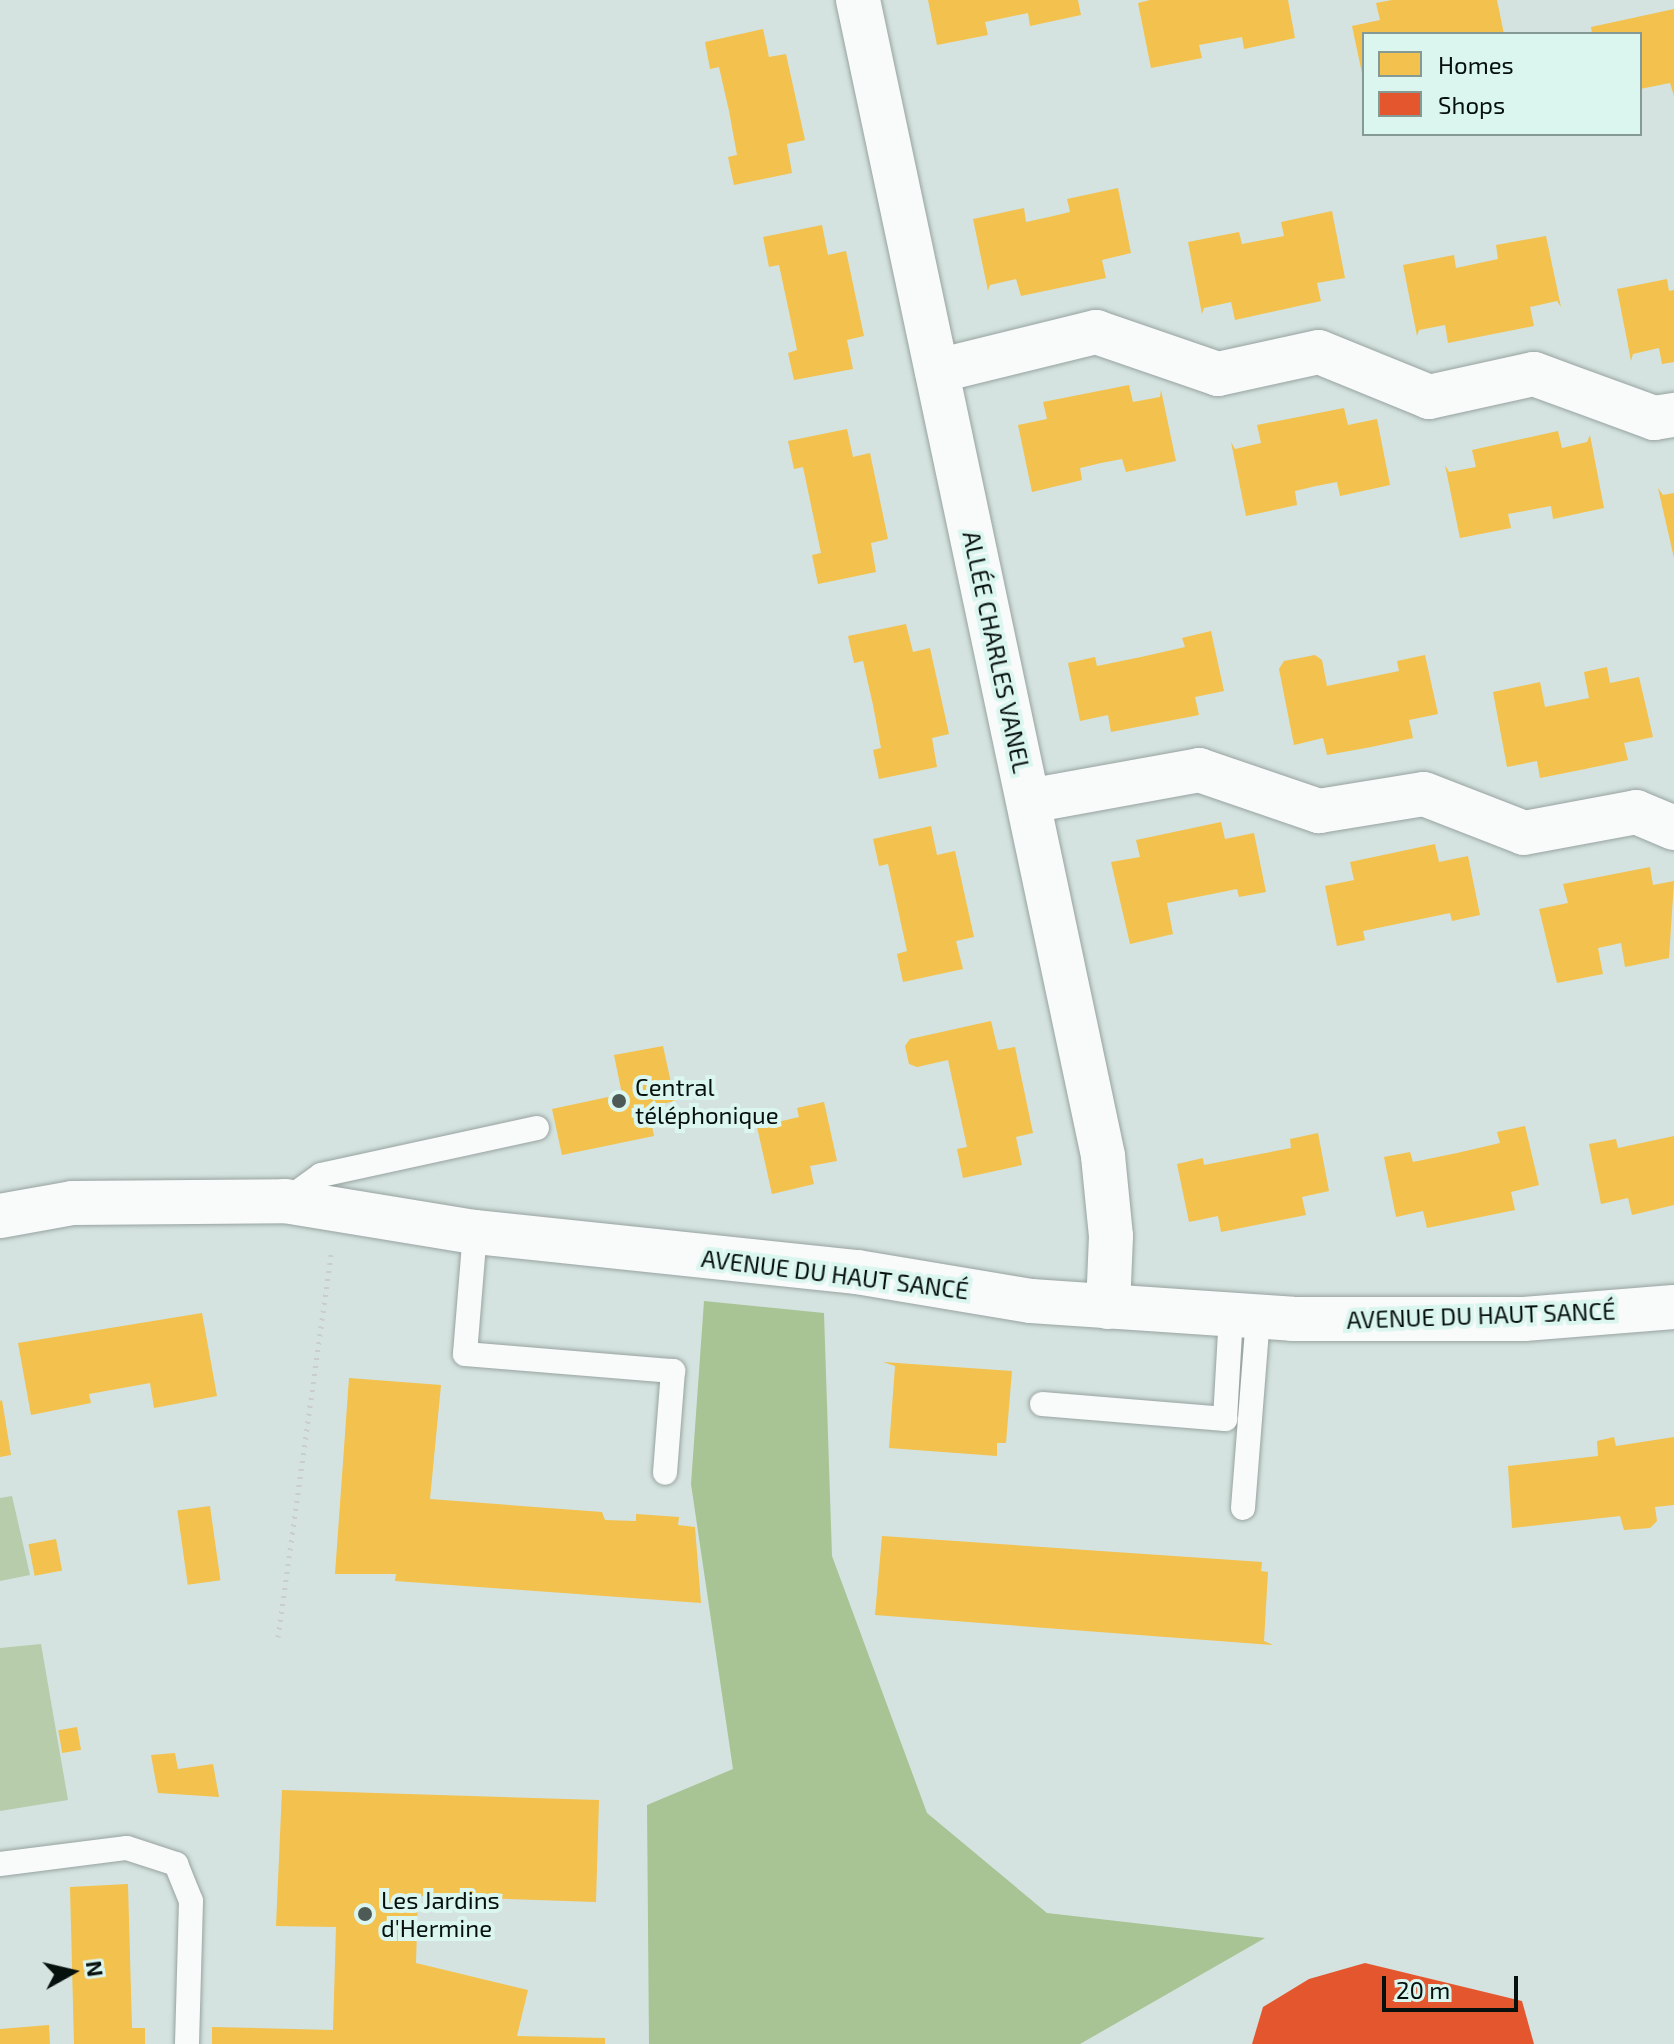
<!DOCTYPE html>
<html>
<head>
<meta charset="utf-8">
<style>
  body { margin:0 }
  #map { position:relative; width:1674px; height:2044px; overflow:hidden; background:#d4e3df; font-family:"Exo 2",sans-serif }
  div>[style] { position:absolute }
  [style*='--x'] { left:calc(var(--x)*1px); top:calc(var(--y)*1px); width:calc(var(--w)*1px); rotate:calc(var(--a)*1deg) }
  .green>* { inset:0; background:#b6ccab }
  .forest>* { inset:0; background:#a8c494 }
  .homes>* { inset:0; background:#f2c14e; transform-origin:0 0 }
  .shops>* { inset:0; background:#e4572e }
  .path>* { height:5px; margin-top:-2.5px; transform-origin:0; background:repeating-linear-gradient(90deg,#c9cdcc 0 2px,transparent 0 8px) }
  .roads { filter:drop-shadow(0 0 2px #98a3a0) drop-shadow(0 0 2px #98a3a0) }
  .service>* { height:24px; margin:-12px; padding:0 12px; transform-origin:12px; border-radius:12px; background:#f9fbfa }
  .minor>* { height:44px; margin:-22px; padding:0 22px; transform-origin:22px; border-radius:22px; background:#f9fbfa }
  .dots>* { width:22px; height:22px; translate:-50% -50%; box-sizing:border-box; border:4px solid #dbf6ef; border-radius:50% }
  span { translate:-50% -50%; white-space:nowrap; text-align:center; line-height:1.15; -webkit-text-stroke:8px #dbf6ef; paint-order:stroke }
  .street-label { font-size:24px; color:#06100d }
  .poi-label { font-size:24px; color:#06100d }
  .left { translate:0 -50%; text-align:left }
  .legend { position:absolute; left:1362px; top:32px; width:280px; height:104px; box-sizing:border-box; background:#dbf6ef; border:2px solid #869a95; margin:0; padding:10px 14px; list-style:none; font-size:24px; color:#06100d }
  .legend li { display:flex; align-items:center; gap:16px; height:40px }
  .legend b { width:40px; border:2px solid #869a95 }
  .north { position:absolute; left:32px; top:1932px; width:80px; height:80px; -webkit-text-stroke:6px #dbf6ef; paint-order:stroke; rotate:82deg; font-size:22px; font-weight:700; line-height:32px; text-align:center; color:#06100d }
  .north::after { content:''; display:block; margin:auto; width:28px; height:36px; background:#06100d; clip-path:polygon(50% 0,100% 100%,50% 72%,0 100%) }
  .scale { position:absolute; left:1382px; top:1976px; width:136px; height:36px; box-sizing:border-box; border:4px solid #06100d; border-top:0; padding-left:10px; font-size:24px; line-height:28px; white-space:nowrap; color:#06100d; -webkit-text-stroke:6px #dbf6ef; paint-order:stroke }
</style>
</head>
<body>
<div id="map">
  <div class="green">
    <div style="clip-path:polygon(12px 1496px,30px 1575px,0 1581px,0 1498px)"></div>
    <div style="clip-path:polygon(41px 1644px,68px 1800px,0 1811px,0 1648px)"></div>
  </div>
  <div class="forest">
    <div style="clip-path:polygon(704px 1301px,824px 1313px,832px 1556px,927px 1813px,1047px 1913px,1265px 1938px,1080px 2044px,649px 2044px,647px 1805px,733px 1769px,691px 1484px)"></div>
  </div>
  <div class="homes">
    <div style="clip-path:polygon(928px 0,1078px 0,1081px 15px,1030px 26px,1028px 13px,985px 22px,988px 35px,937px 45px)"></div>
    <div style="clip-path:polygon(1150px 0,1288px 0,1295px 38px,1244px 49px,1242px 37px,1199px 45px,1202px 58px,1151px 68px,1138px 3px)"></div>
    <div style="clip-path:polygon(1392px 0,1497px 0,1504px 34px,1364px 34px,1363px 78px,1352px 26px,1380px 20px,1376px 3px)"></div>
    <div style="clip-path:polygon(1674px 9px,1674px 96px,1670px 83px,1640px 89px,1640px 34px,1592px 34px,1591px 27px)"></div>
    <div style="clip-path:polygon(763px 29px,769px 57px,786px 54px,805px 140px,787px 144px,792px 173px,734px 185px,728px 157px,737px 155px,729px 111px,719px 67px,710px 69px,705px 42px)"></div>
    <div style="clip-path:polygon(1118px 188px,1131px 253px,1102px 260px,1106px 278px,1021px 296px,1016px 279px,990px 285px,988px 291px,973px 219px,1024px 208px,1026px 222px,1049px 217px,1070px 212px,1067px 199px)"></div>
    <div style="clip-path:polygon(1332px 211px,1345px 278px,1317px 283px,1321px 301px,1235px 320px,1231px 302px,1204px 308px,1202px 314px,1188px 242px,1239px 232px,1242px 244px,1284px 236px,1281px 222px)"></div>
    <div style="clip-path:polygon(822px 225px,828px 255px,846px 251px,864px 336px,847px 340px,853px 369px,794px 380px,788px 353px,797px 350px,788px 307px,779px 265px,769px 267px,763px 237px)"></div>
    <div style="clip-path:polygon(1546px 236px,1561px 307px,1557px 301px,1530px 307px,1534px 326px,1448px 343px,1445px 325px,1419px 330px,1417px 336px,1403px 265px,1454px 255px,1456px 268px,1498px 259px,1496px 245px)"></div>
    <div style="clip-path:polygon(1667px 279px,1669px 291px,1674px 290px,1674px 362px,1662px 364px,1659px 348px,1633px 354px,1631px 361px,1617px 289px)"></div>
    <div style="clip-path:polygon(1129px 385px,1133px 402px,1160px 397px,1161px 390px,1176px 461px,1126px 472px,1122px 459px,1101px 463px,1080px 468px,1082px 480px,1032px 492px,1018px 425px,1047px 419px,1043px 402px)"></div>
    <div style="clip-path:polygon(1344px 408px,1348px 425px,1377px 419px,1390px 485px,1340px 496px,1337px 482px,1316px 486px,1295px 491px,1297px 505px,1246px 516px,1231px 442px,1235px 449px,1261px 443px,1257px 425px)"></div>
    <div style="clip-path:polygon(847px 429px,853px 457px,870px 453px,888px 539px,871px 543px,876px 572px,818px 584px,812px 555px,821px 553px,803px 467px,794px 469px,788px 441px)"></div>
    <div style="clip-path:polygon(1558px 431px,1562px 448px,1587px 442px,1590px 435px,1604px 508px,1553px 519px,1551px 506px,1508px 514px,1511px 528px,1460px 538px,1445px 465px,1449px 472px,1476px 467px,1472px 450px)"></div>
    <div style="clip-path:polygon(1658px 488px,1663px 495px,1674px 493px,1674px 558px)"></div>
    <div style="clip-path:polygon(906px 624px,913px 652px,930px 648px,949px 734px,932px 738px,937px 767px,879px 779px,873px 750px,881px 748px,873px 705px,863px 661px,854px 663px,848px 636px)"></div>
    <div style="clip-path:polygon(1211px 631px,1224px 691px,1195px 697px,1199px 715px,1111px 732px,1108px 715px,1080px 721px,1068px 663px,1095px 657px,1097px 666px,1141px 657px,1185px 647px,1182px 638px)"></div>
    <div style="clip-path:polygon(1315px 655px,1322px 660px,1327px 686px,1399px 671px,1397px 661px,1425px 655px,1438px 714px,1409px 720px,1413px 738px,1371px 747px,1327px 755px,1323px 738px,1294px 745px,1279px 669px,1284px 661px)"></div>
    <div style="clip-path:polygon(1607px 667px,1610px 683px,1639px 677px,1653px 737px,1624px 743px,1628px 760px,1585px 769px,1540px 778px,1537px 761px,1507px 767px,1493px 692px,1540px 682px,1545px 707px,1589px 698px,1584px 672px)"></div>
    <div style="clip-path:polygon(1221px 822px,1225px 839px,1254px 833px,1266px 892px,1239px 897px,1237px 889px,1167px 903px,1173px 934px,1130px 944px,1111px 862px,1140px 857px,1136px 840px)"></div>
    <div style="clip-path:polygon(931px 826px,937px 855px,955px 851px,974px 937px,956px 941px,963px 969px,903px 982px,897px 954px,907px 951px,888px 864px,879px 866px,873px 839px)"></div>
    <div style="clip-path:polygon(1435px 844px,1439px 862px,1468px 856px,1480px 915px,1452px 921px,1450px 913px,1363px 931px,1365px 940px,1337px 946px,1325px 886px,1354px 880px,1350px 862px)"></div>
    <div style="clip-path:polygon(1650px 867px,1653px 885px,1674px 881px,1669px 958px,1625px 967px,1621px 943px,1598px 948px,1603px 974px,1557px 983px,1539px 909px,1568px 903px,1563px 884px)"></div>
    <div style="clip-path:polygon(991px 1021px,998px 1050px,1015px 1047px,1033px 1133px,1016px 1137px,1022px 1165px,963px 1178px,957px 1149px,967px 1147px,948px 1060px,917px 1067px,909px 1064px,905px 1046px,910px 1039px)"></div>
    <div style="clip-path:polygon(663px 1046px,675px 1101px,648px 1107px,654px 1136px,562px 1155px,552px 1109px,622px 1094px,614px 1055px)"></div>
    <div style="clip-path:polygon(824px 1102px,837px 1161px,810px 1166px,814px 1184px,772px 1194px,757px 1127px,799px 1117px,797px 1108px)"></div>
    <div style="clip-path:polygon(1525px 1126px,1539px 1185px,1511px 1192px,1515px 1210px,1427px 1228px,1423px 1211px,1396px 1217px,1384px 1157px,1410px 1152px,1413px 1162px,1457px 1153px,1500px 1143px,1497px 1132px)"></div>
    <div style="clip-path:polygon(1318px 1133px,1329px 1191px,1302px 1197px,1306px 1215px,1221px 1232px,1218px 1216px,1189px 1222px,1177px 1164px,1203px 1158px,1204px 1165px,1291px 1148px,1290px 1139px)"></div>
    <div style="clip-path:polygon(1674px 1136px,1674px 1205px,1632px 1215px,1628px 1198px,1601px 1204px,1589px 1144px,1616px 1139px,1618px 1148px)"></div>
    <div style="clip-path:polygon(202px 1313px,217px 1396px,154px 1408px,150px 1383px,89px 1394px,91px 1403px,31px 1415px,18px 1343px)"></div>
    <div style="clip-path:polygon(883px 1362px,1012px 1371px,1006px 1443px,997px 1443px,997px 1456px,889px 1448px,895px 1366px)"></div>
    <div style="clip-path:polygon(349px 1378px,441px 1385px,430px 1499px,602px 1512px,605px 1520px,636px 1521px,636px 1514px,679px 1517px,678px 1525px,695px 1527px,701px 1603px,395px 1581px,396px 1574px,335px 1574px)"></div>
    <div style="clip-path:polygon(2px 1400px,11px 1455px,0 1457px,0 1401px)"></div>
    <div style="clip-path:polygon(1614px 1437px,1616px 1446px,1674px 1437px,1674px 1505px,1655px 1507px,1657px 1521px,1650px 1528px,1624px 1530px,1620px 1516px,1512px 1528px,1508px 1466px,1598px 1456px,1597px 1441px)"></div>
    <div style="left:210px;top:1506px;width:75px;height:33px;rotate:82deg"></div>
    <div style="clip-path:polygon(882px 1536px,1262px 1562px,1261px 1571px,1268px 1572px,1264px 1641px,1273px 1645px,875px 1615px)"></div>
    <div style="left:56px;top:1539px;width:32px;height:28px;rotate:79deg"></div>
    <div style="left:77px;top:1727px;width:23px;height:19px;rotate:80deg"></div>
    <div style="clip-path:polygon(175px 1753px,178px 1769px,213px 1764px,219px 1797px,158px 1793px,151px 1755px)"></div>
    <div style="clip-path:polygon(282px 1790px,599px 1800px,596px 1902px,418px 1896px,416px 1963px,528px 1990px,517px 2036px,605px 2038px,605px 2044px,212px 2044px,212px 2027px,333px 2030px,336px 1927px,276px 1926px)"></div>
    <div style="clip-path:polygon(128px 1884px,132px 2028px,145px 2028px,145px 2044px,74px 2044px,70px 1887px)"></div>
    <div style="clip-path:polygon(49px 2025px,50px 2044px,0 2044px,0 2029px)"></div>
  </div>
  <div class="shops">
    <div style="clip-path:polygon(1365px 1963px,1522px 2001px,1534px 2044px,1252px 2044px,1263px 2007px,1309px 1979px)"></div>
  </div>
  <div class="path">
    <div style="--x:278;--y:1637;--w:387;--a:-82.1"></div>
  </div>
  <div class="roads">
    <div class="service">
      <div style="--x:285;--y:1201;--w:44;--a:-35.8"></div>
      <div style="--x:321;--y:1175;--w:221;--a:-12.3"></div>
      <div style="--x:475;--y:1232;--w:122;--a:94.7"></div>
      <div style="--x:465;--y:1354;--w:209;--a:4.7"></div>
      <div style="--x:673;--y:1371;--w:102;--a:94.5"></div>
      <div style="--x:1042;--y:1404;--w:184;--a:4.7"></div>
      <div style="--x:1225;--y:1419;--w:104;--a:-86.7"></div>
      <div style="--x:1243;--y:1508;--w:193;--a:-85.5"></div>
      <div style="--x:0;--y:1864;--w:128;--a:-7.2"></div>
      <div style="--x:127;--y:1848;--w:52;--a:18.1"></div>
      <div style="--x:176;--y:1864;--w:40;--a:68"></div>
      <div style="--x:191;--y:1901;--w:143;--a:91.6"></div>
    </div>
    <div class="minor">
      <div style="--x:858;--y:0;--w:1182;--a:78.03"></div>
      <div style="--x:1103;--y:1156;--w:80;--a:84.3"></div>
      <div style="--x:1111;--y:1236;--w:71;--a:92.4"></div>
      <div style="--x:937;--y:371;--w:164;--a:-13.8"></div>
      <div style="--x:1096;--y:332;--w:129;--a:19"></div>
      <div style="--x:1218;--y:374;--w:103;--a:-12.3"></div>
      <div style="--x:1319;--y:352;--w:119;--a:22.2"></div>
      <div style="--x:1429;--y:397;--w:107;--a:-12.4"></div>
      <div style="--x:1534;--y:374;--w:128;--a:20.1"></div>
      <div style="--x:1654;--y:418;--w:20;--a:-9"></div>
      <div style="--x:1029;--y:801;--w:173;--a:-10.3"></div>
      <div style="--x:1199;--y:770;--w:127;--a:18.9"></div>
      <div style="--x:1319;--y:811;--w:106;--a:-9.2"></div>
      <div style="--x:1424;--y:794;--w:107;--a:21.3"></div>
      <div style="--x:1524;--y:833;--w:114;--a:-10.6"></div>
      <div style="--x:1636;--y:812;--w:41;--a:22.8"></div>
      <div style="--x:0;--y:1216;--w:73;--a:-10.2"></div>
      <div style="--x:72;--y:1203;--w:213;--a:-0.5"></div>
      <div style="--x:285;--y:1201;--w:193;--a:9.3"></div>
      <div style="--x:475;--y:1232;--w:384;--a:6"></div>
      <div style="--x:857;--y:1272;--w:176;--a:9.5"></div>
      <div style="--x:1031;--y:1301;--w:262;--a:3.9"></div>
      <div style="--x:1292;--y:1319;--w:232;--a:0"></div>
      <div style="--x:1524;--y:1319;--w:150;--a:-4.6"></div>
    </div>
  </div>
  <div class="dots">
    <div style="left:619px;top:1101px;background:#4e5a56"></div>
    <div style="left:365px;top:1914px;background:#4e5a56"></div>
  </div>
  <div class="street-label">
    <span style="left:997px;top:652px;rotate:78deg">ALLÉE CHARLES VANEL</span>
    <span style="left:835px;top:1274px;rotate:7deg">AVENUE DU HAUT SANCÉ</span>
    <span style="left:1481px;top:1315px;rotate:-2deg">AVENUE DU HAUT SANCÉ</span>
  </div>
  <div class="poi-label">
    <span class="left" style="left:635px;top:1101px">Central<br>téléphonique</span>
    <span class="left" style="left:381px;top:1914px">Les Jardins<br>d'Hermine</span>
  </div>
  <ul class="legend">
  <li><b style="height:22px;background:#f2c14e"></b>Homes</li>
  <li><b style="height:22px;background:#e4572e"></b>Shops</li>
  </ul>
  <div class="north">N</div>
  <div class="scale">20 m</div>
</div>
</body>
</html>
